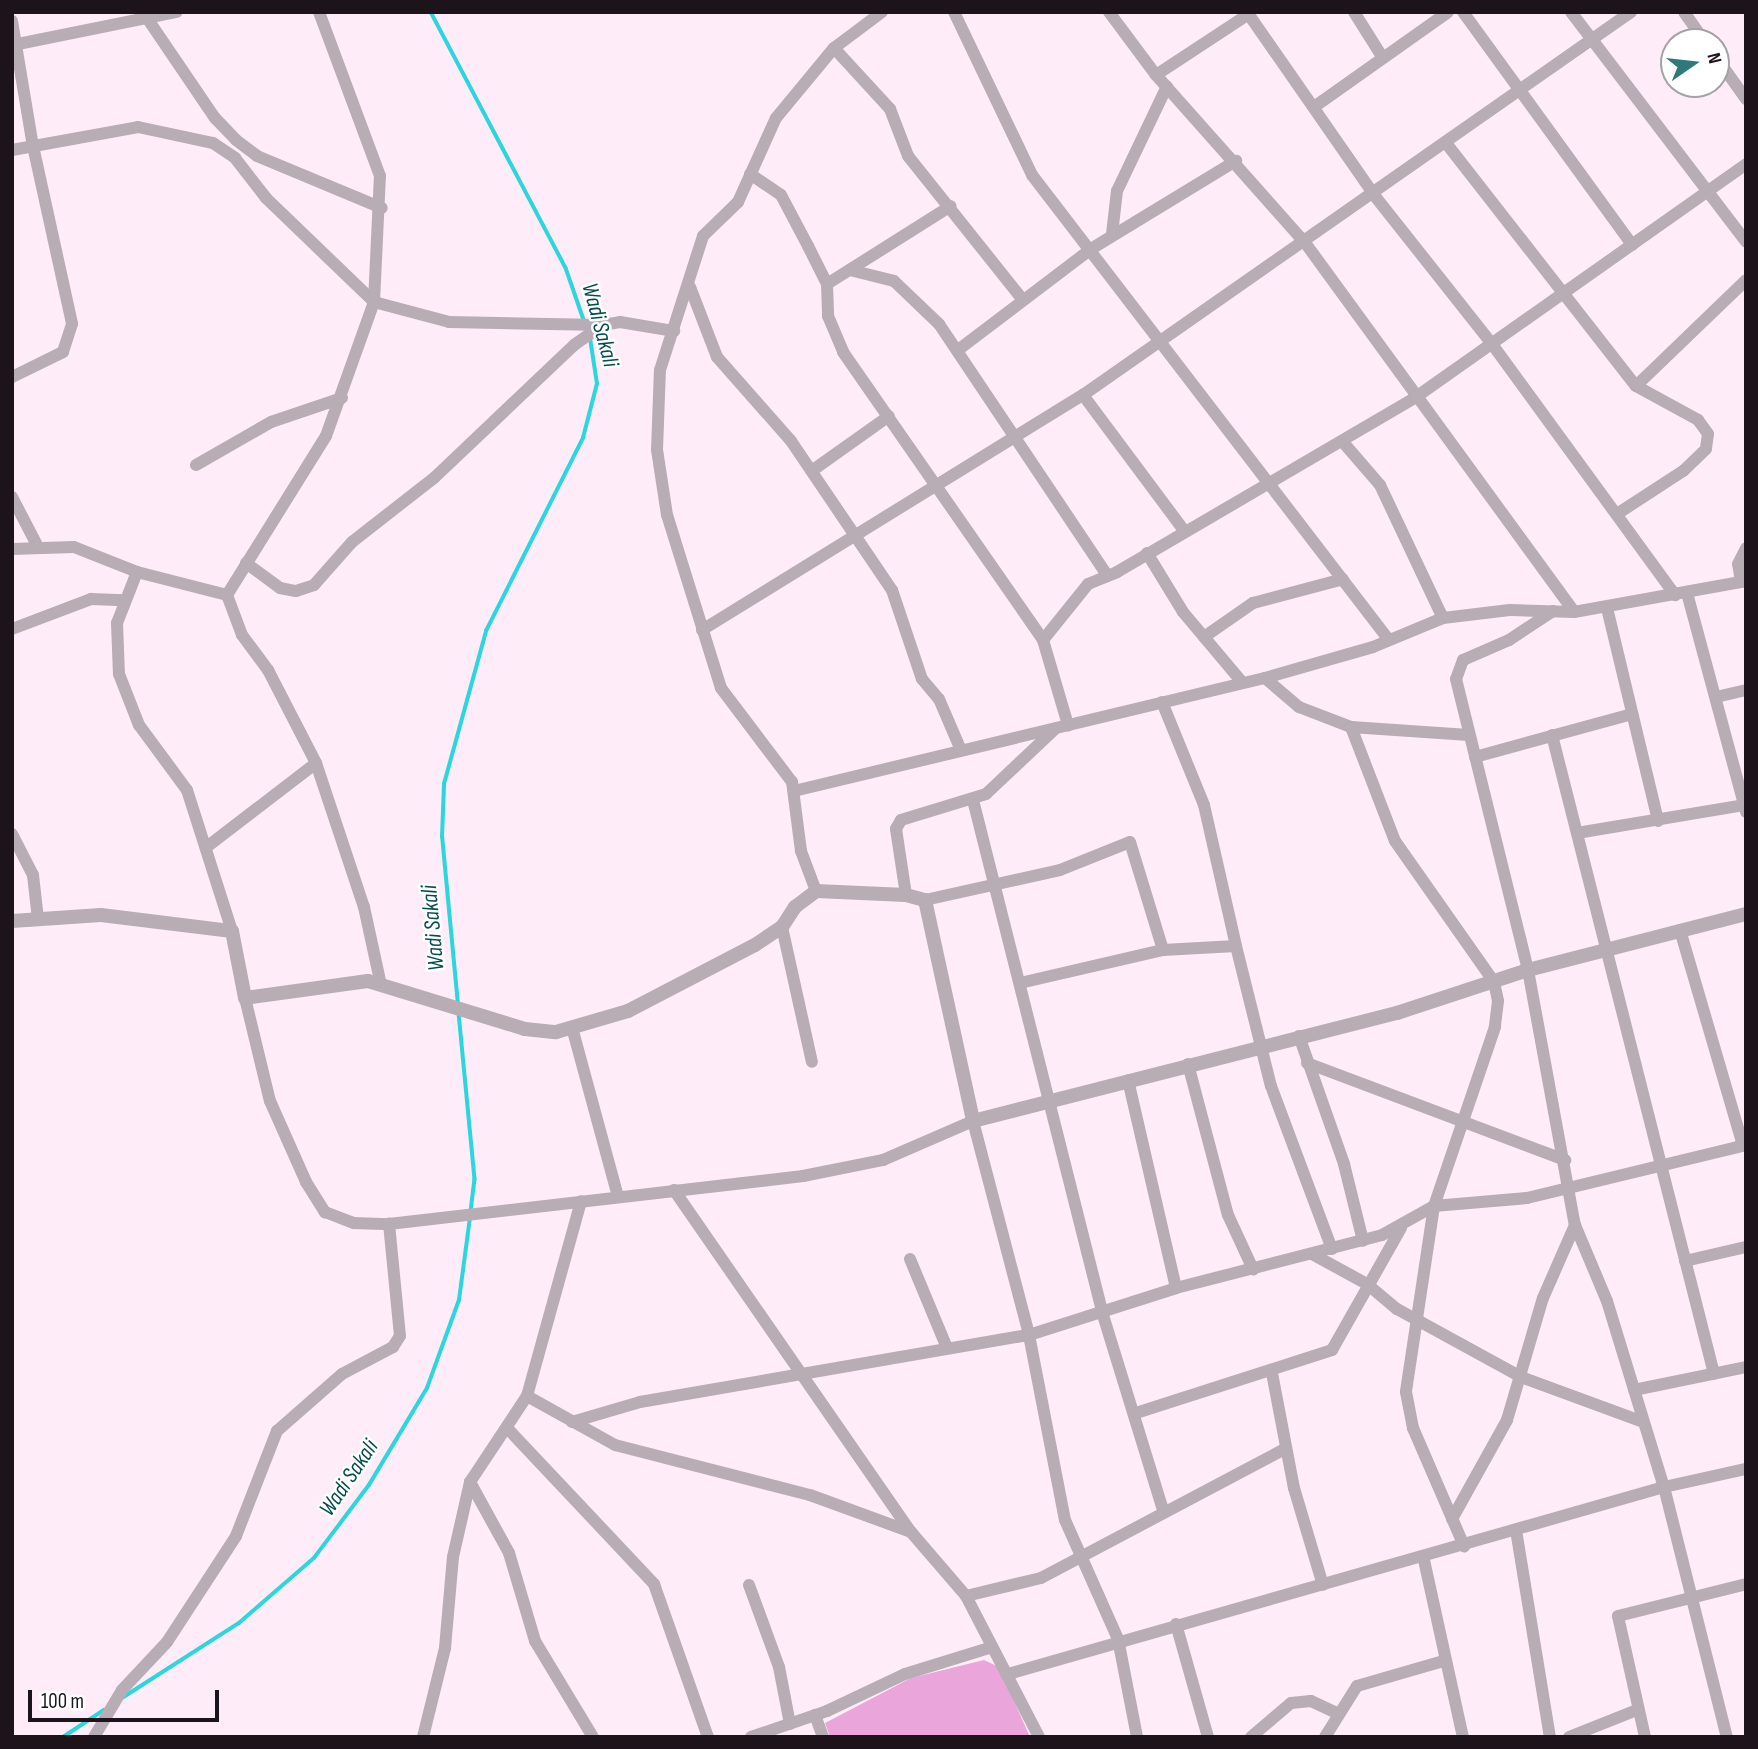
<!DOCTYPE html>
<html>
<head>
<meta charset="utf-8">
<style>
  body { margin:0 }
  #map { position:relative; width:1758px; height:1749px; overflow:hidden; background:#feedf9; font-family:"Sofia Sans Condensed",sans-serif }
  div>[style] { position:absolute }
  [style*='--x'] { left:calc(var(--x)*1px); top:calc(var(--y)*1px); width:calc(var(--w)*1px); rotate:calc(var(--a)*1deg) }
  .green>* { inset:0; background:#eaa6da }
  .stream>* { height:3.5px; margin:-1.75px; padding:0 1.75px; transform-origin:1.75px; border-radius:1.75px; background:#2bd6dc }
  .minor>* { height:12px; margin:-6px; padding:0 6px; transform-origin:6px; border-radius:6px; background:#b8acb5 }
  .tertiary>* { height:14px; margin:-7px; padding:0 7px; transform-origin:7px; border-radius:7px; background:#b8acb5 }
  span { translate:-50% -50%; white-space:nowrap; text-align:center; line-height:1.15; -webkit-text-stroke:5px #fff; paint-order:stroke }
  .water-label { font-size:23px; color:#044d4f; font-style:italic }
  .frame { position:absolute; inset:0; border:14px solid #1d131b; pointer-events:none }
  .north { position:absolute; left:1660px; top:28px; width:70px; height:70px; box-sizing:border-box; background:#fff; border:2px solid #a5a1a4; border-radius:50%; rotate:76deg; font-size:19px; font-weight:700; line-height:28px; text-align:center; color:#1d131b }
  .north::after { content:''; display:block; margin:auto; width:24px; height:32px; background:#2f797b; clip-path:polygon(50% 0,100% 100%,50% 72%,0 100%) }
  .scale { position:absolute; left:28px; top:1690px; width:191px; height:32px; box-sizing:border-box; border:4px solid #1d131b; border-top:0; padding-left:9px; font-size:21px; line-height:24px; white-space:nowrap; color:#1d131b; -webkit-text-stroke:5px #fff; paint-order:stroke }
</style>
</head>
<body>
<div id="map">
  <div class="green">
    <div style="clip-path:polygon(984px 1660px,999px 1667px,1030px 1737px,830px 1737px,825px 1723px,911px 1678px)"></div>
  </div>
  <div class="stream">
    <div style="--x:431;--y:12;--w:289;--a:62.2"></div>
    <div style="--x:566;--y:268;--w:55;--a:70.9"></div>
    <div style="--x:458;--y:1005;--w:169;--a:-95.4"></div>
    <div style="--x:442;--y:837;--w:53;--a:-87.8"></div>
    <div style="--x:444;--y:784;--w:159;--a:-74.6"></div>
    <div style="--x:486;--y:631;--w:216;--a:-63.3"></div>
    <div style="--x:583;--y:438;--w:56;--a:-75.5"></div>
    <div style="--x:597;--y:384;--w:47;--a:-98.7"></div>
    <div style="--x:459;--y:1013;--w:167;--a:84.5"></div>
    <div style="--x:475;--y:1179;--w:31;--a:97"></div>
    <div style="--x:122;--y:1698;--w:139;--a:-32.7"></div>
    <div style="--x:239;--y:1623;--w:99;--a:-40.9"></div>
    <div style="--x:314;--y:1558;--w:91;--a:-53"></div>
    <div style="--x:369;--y:1485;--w:113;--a:-59.1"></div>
    <div style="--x:427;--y:1388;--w:94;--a:-70"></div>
    <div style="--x:459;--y:1300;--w:83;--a:-82.4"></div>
    <div style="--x:63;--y:1737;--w:49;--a:-33.4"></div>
  </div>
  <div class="minor">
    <div style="--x:954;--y:12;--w:181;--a:64.4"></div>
    <div style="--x:1032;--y:175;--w:586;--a:52.49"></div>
    <div style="--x:1109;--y:12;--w:79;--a:53.3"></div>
    <div style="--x:1156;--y:75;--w:226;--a:48.4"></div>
    <div style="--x:1306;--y:244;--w:455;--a:53.9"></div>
    <div style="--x:1247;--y:12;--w:223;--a:55.2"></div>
    <div style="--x:1374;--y:195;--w:190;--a:51.6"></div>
    <div style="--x:1492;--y:344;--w:311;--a:53.9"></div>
    <div style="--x:1354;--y:12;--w:54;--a:57.8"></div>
    <div style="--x:1463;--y:12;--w:288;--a:54"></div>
    <div style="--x:1571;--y:12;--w:289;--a:52.7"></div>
    <div style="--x:1684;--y:12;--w:37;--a:55"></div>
    <div style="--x:147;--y:18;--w:121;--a:55.8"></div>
    <div style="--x:215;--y:118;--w:30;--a:46"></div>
    <div style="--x:236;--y:140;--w:26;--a:37"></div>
    <div style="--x:257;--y:156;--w:135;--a:22.6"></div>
    <div style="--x:12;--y:21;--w:127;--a:80.5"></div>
    <div style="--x:33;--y:146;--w:182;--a:77.6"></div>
    <div style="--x:72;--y:324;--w:29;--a:108"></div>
    <div style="--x:63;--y:352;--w:57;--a:153.9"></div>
    <div style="--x:13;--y:45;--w:167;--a:-11.4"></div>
    <div style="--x:834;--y:48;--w:83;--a:47.4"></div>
    <div style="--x:890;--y:109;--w:50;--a:69"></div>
    <div style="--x:908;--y:156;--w:184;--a:51.4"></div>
    <div style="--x:1716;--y:57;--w:52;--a:54.5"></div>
    <div style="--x:1156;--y:75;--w:111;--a:-33.3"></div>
    <div style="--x:1314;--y:107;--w:164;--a:-35.3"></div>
    <div style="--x:1446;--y:143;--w:308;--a:52"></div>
    <div style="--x:1636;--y:386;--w:71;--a:28.7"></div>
    <div style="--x:1698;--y:420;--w:17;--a:54"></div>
    <div style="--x:1708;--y:434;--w:15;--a:98"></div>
    <div style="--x:1706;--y:449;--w:32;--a:136"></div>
    <div style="--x:1683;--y:471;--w:79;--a:146.9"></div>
    <div style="--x:12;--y:150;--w:128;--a:-10.3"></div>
    <div style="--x:138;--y:127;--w:77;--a:12"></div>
    <div style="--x:213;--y:143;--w:27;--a:34"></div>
    <div style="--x:235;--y:158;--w:51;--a:52.2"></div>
    <div style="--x:266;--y:198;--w:150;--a:43.9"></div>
    <div style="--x:374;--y:302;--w:78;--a:14.9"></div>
    <div style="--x:449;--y:322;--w:154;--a:1.1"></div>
    <div style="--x:750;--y:174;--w:37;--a:34"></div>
    <div style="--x:781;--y:195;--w:58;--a:62.1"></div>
    <div style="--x:808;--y:246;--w:42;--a:63.4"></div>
    <div style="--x:827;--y:284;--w:32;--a:88"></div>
    <div style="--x:828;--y:316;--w:39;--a:67"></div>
    <div style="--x:843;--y:352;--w:351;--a:55.2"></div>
    <div style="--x:1043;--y:640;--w:89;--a:73.6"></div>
    <div style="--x:1112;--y:234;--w:43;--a:-83.4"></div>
    <div style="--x:1117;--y:191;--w:116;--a:-64.5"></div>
    <div style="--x:850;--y:270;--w:45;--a:14"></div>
    <div style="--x:894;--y:281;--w:62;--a:43.7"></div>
    <div style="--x:939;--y:324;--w:303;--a:56.2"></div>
    <div style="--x:827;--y:284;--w:146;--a:-32.2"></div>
    <div style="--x:690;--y:287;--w:75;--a:68.9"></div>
    <div style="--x:717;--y:357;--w:112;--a:48.6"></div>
    <div style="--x:791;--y:441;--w:180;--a:55.9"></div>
    <div style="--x:892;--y:590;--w:94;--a:71.4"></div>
    <div style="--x:922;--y:679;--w:26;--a:50"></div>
    <div style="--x:939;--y:699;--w:53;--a:66.8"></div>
    <div style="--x:958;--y:350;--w:167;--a:-37.2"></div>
    <div style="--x:1091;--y:249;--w:170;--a:-31.3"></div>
    <div style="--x:1636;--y:386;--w:153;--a:-43.9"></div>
    <div style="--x:1083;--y:395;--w:167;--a:53.3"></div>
    <div style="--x:1342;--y:441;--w:58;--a:49.2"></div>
    <div style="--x:1380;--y:485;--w:147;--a:64.7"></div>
    <div style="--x:196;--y:465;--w:86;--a:-29.8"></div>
    <div style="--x:271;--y:422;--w:75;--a:-18.7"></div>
    <div style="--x:813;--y:470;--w:93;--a:-35.4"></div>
    <div style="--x:12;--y:497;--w:56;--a:62.5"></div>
    <div style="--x:12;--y:549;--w:62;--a:-1.8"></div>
    <div style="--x:74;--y:547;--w:68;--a:21.6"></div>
    <div style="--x:137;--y:572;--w:93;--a:14.3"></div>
    <div style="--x:1147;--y:553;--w:69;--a:58.6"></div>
    <div style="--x:1183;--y:612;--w:92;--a:49.9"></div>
    <div style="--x:246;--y:563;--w:42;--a:36.3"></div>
    <div style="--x:280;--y:588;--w:16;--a:11"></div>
    <div style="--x:296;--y:591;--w:19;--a:-18"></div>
    <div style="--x:314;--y:585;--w:57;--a:-48.5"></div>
    <div style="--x:352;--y:542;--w:104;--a:-38"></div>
    <div style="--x:434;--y:478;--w:193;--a:-43.5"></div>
    <div style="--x:574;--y:345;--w:35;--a:-35"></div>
    <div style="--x:603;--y:325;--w:17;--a:-10"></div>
    <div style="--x:620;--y:322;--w:55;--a:9.5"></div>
    <div style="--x:137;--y:572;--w:55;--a:111.4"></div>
    <div style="--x:117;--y:623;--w:51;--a:87.8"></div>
    <div style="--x:119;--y:674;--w:55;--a:68.6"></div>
    <div style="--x:139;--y:725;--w:81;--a:53.6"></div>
    <div style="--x:187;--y:790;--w:148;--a:72.3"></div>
    <div style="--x:1741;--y:582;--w:18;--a:-99"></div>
    <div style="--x:1738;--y:564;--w:18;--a:-63"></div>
    <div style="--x:1687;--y:593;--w:227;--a:74.9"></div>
    <div style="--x:227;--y:595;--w:187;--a:-58.1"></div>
    <div style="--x:326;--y:436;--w:142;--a:-70.3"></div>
    <div style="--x:374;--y:302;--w:126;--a:-87.3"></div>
    <div style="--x:380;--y:176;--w:175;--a:-110.4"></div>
    <div style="--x:227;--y:595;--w:43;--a:69.4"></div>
    <div style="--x:242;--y:635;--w:44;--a:53.4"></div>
    <div style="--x:268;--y:670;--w:105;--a:62.7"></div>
    <div style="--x:316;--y:763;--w:152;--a:71.6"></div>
    <div style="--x:364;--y:907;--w:80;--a:77.7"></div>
    <div style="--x:1607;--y:608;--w:219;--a:76.5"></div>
    <div style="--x:1553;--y:611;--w:53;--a:146.6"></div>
    <div style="--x:1509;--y:640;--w:50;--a:156.5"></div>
    <div style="--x:1463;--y:660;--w:20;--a:110"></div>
    <div style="--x:1456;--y:679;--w:300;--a:76.1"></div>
    <div style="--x:1528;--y:970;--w:259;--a:79.6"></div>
    <div style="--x:1575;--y:1225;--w:82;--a:67.2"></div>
    <div style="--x:1607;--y:1301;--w:195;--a:73"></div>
    <div style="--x:1664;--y:1487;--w:258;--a:75.9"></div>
    <div style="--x:12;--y:629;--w:85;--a:-20.8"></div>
    <div style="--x:91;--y:599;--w:33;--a:2"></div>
    <div style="--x:702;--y:630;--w:448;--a:-31.7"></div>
    <div style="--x:1083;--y:395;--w:669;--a:-34.95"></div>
    <div style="--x:1204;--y:637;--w:60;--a:-34.8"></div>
    <div style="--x:1253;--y:603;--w:93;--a:-14.9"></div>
    <div style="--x:1043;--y:640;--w:72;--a:-51.2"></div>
    <div style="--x:1088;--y:584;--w:31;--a:-22"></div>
    <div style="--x:1117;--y:572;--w:346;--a:-30.3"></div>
    <div style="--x:1416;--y:397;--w:404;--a:-35.2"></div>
    <div style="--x:1265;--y:678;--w:45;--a:40.5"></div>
    <div style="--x:1299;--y:707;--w:56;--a:21"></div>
    <div style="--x:1351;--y:727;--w:118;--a:3.9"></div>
    <div style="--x:1716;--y:697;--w:31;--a:-13"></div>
    <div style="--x:1162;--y:702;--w:111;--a:67.8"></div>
    <div style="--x:1204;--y:805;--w:145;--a:77.2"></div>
    <div style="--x:1351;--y:727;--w:122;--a:68.9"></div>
    <div style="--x:1395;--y:841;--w:172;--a:54.9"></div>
    <div style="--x:1494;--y:982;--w:19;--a:78"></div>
    <div style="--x:1498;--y:1001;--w:26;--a:97"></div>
    <div style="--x:1495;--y:1027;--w:189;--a:108.8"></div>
    <div style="--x:1434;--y:1206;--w:188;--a:98.6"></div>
    <div style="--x:1406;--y:1392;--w:37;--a:79"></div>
    <div style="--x:1413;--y:1428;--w:129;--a:66.6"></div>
    <div style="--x:1552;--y:735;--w:659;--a:75.77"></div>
    <div style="--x:1475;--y:757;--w:163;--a:-15.3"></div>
    <div style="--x:794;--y:791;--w:484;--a:-13.5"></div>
    <div style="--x:1265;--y:678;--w:112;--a:-16"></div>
    <div style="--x:1373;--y:647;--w:76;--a:-22.5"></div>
    <div style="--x:1443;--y:618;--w:67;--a:-6.8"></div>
    <div style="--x:1510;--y:610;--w:64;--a:1.8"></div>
    <div style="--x:1574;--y:612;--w:175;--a:-10.2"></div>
    <div style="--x:973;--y:800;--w:531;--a:75.83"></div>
    <div style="--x:1103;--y:1315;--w:204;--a:72.9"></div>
    <div style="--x:1577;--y:833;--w:169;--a:-9.5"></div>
    <div style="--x:12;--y:834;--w:46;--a:62.9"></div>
    <div style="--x:33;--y:875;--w:44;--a:83.5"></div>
    <div style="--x:208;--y:846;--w:136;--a:-37.5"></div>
    <div style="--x:816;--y:891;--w:43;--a:-110.6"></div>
    <div style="--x:801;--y:851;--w:70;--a:-97.4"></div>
    <div style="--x:792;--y:782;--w:118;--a:-127.1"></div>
    <div style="--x:721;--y:688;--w:181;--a:-107.3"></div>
    <div style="--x:667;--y:515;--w:66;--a:-98.7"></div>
    <div style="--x:657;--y:450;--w:80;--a:-87.9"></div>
    <div style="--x:660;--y:370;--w:141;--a:-72.2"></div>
    <div style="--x:703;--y:236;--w:49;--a:-44.2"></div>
    <div style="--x:738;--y:202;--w:92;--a:-65.7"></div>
    <div style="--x:776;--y:118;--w:91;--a:-50.4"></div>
    <div style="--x:834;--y:48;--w:60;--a:-36.9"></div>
    <div style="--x:906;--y:895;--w:67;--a:-98.6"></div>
    <div style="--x:896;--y:829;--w:10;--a:-61"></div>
    <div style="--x:901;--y:820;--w:89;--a:-17"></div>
    <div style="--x:986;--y:794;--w:96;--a:-43.3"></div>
    <div style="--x:925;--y:900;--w:138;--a:-12.5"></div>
    <div style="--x:1060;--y:870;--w:75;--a:-21.8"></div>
    <div style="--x:1130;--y:842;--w:113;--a:73"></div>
    <div style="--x:782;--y:927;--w:138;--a:77.5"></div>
    <div style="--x:1680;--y:930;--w:224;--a:73.7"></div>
    <div style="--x:1020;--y:983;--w:147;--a:-13"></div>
    <div style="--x:1163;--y:950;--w:73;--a:-3.1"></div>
    <div style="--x:1236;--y:946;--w:144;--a:76"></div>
    <div style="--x:1271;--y:1086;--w:174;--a:69.5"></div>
    <div style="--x:245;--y:998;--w:106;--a:76.4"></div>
    <div style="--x:270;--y:1101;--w:89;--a:66"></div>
    <div style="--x:306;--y:1182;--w:36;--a:58"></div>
    <div style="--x:325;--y:1212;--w:31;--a:21"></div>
    <div style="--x:354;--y:1223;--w:35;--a:2"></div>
    <div style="--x:389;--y:1224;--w:417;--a:-6.6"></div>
    <div style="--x:803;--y:1176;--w:82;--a:-11.3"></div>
    <div style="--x:883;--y:1160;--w:98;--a:-23.4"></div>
    <div style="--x:973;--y:1121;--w:221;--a:75.3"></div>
    <div style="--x:1029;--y:1335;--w:188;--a:79"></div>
    <div style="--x:1065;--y:1520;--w:130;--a:66"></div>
    <div style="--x:1118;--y:1639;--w:100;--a:79"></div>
    <div style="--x:573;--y:1031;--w:172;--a:74.8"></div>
    <div style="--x:1299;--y:1036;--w:136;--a:70.6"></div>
    <div style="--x:1344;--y:1164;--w:79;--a:76.1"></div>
    <div style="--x:1307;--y:1063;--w:276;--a:20.6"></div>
    <div style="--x:1188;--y:1064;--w:156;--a:75.2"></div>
    <div style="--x:1228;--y:1215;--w:60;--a:65.2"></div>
    <div style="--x:674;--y:1190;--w:416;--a:55.3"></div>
    <div style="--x:911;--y:1532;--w:84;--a:49.3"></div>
    <div style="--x:966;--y:1596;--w:159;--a:62.6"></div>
    <div style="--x:1312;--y:1254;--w:63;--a:28.6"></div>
    <div style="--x:1367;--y:1284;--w:39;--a:40"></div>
    <div style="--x:1397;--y:1309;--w:141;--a:28.7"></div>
    <div style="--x:1521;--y:1377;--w:130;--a:20.2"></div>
    <div style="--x:910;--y:1259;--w:96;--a:67.4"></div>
    <div style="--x:1685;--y:1261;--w:63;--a:-12.9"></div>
    <div style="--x:1176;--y:1288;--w:213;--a:-14.4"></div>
    <div style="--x:1382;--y:1235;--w:60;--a:-29.1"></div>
    <div style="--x:1434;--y:1206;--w:93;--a:-4.9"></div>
    <div style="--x:1527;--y:1198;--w:225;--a:-13.6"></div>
    <div style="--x:1272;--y:1373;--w:117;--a:79.2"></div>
    <div style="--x:1294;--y:1488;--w:101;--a:73.4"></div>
    <div style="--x:1634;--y:1390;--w:114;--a:-11.6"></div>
    <div style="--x:527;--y:1396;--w:101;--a:29.1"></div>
    <div style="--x:615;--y:1445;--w:201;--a:14.4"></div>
    <div style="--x:810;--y:1495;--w:108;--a:20.1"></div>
    <div style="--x:1136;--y:1413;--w:206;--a:-17.8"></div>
    <div style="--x:1332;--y:1350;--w:140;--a:-60.5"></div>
    <div style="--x:572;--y:1422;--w:71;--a:-16.4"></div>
    <div style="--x:640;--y:1402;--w:395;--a:-9.8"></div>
    <div style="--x:1029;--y:1335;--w:154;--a:-17.7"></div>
    <div style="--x:1176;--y:1288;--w:213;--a:-103"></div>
    <div style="--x:509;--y:1430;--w:212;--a:46.7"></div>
    <div style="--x:654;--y:1584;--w:162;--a:70.6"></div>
    <div style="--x:470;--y:1482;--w:81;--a:61.2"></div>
    <div style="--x:509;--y:1553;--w:92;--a:73.5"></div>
    <div style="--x:535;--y:1641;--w:112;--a:58.9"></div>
    <div style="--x:1452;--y:1519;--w:113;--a:-60.9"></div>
    <div style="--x:1507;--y:1420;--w:127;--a:-73.6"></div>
    <div style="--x:1543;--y:1298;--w:80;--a:-66.3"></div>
    <div style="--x:1516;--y:1530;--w:210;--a:80.7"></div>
    <div style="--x:1424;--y:1560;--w:181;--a:77.6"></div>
    <div style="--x:749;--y:1585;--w:87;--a:69.9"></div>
    <div style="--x:779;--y:1667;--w:58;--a:79.1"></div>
    <div style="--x:966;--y:1596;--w:77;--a:-13.5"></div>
    <div style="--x:1041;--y:1578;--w:276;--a:-27.9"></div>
    <div style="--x:1176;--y:1624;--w:117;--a:74.2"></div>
    <div style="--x:1008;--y:1674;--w:682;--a:-15.91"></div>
    <div style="--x:1664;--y:1487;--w:84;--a:-12.4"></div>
    <div style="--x:815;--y:1715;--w:23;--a:70"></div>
    <div style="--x:94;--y:1737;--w:55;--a:-59.2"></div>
    <div style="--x:122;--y:1690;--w:66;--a:-46.8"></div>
    <div style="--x:167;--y:1642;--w:126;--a:-56.9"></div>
    <div style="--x:236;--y:1536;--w:113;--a:-68.7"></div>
    <div style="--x:277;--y:1431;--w:86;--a:-41.2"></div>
    <div style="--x:342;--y:1374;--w:58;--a:-27.9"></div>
    <div style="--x:393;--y:1347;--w:13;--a:-58"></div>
    <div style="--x:400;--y:1336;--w:113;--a:-95.6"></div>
    <div style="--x:423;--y:1737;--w:92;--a:-76.1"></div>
    <div style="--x:445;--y:1648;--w:91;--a:-85"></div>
    <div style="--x:453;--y:1557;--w:77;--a:-77.2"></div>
    <div style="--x:470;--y:1482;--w:103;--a:-56.5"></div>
    <div style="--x:527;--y:1396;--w:202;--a:-74.5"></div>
    <div style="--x:751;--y:1737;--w:80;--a:-18.9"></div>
    <div style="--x:827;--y:1711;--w:86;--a:-25.4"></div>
    <div style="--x:905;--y:1674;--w:88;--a:-17.2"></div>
    <div style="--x:1251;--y:1737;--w:52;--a:-40.4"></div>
    <div style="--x:1291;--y:1703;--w:20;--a:-6"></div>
    <div style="--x:1311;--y:1701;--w:29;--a:25"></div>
    <div style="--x:1325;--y:1737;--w:60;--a:-57.9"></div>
    <div style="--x:1357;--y:1686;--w:90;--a:-16.2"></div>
    <div style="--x:1569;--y:1737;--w:73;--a:-21.7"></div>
    <div style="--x:1645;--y:1737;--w:124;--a:-102.6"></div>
    <div style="--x:1618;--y:1616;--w:132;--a:-14"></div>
  </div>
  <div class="tertiary">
    <div style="--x:12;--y:921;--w:89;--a:-3.9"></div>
    <div style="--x:101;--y:915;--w:132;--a:7"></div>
    <div style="--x:232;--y:931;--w:68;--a:79"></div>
    <div style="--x:245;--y:998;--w:124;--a:-7.9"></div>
    <div style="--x:368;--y:981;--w:164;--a:17"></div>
    <div style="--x:525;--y:1029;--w:31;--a:6"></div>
    <div style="--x:556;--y:1032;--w:75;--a:-16.3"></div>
    <div style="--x:628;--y:1011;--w:143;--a:-27.5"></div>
    <div style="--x:755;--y:945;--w:32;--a:-34"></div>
    <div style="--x:782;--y:927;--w:24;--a:-57"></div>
    <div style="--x:795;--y:907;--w:26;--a:-37"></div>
    <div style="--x:816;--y:891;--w:90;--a:2.5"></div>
    <div style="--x:906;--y:895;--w:20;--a:15"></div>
    <div style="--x:925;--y:900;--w:226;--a:77.7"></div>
    <div style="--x:973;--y:1121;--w:438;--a:-14.3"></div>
    <div style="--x:1397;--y:1013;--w:138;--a:-18.2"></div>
    <div style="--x:1528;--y:970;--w:225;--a:-14.4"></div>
  </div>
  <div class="water-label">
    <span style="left:600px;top:325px;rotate:75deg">Wadi Sakali</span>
    <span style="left:433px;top:928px;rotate:-95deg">Wadi Sakali</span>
    <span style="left:349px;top:1478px;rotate:-56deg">Wadi Sakali</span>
  </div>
  <div class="frame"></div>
  <div class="north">N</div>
  <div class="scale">100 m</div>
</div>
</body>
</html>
